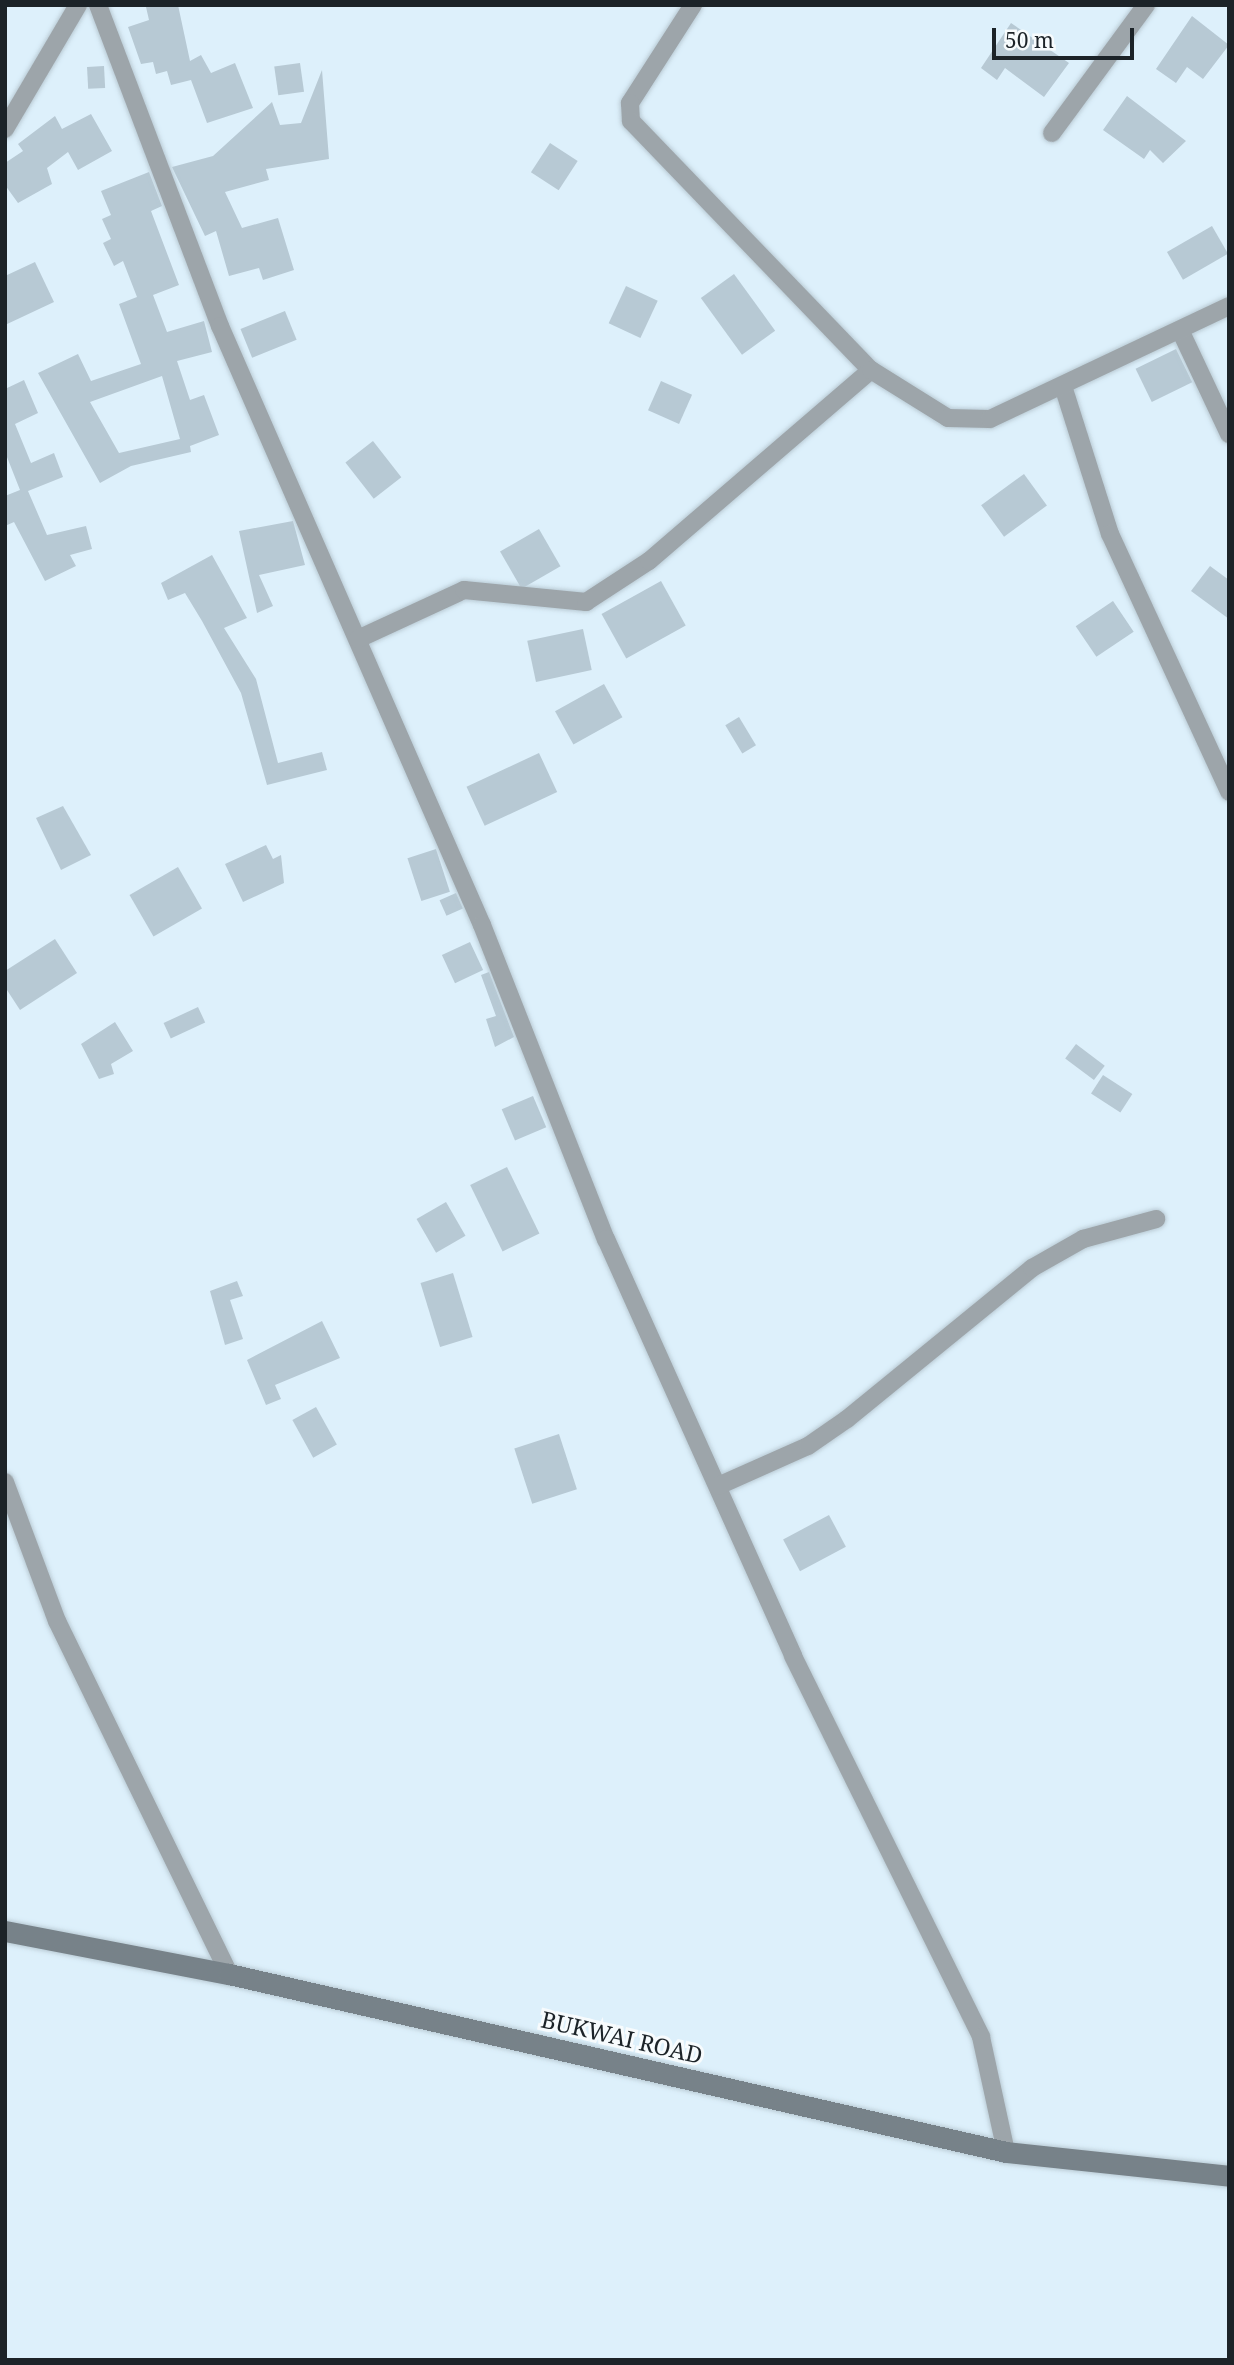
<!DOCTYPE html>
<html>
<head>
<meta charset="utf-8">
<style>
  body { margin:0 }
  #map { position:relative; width:1234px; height:2365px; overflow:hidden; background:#ddf0fb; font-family:"Noto Serif",serif }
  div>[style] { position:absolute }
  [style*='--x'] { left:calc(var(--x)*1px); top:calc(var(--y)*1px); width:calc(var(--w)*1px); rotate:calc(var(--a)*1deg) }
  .building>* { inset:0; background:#b7c9d4; transform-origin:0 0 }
  .roads { filter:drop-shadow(0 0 2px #bacbd5) drop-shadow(0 0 2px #bacbd5) }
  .street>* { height:18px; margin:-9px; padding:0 9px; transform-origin:9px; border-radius:9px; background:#9da5aa }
  .secondary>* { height:21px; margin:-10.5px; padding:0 10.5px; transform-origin:10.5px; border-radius:10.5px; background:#778289 }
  span { translate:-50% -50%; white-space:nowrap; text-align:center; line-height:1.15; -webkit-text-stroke:6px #f7fbfd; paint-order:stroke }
  .street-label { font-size:23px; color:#1c2328 }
  .frame { position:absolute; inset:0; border:7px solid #1c2328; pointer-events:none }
  .scale { position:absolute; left:992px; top:28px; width:142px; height:32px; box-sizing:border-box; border:4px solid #1c2328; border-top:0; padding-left:9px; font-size:21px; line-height:24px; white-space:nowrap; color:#1c2328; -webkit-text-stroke:5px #f7fbfd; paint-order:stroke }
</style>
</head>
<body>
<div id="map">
  <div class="building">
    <div style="clip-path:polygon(157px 5px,178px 5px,190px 61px,201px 55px,211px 73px,235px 63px,253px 108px,207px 123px,191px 80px,171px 85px,167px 71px,156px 74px,153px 62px,141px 64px,128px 27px,149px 20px,146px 7px)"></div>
    <div style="clip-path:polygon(1192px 16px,1229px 45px,1203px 79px,1187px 67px,1176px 83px,1156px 69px)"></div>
    <div style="clip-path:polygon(1011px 23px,1069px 63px,1044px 97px,1005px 68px,997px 80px,981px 68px)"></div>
    <div style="left:300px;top:63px;width:29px;height:26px;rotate:82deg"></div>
    <div style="left:104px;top:66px;width:22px;height:17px;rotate:87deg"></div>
    <div style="clip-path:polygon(322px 70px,329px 159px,266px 169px,269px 180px,225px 192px,242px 228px,278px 218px,294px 270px,263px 280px,259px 268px,229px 276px,216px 231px,205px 236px,172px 167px,213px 156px,272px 102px,280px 125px,301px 123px)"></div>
    <div style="clip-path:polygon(1127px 96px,1186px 141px,1163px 163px,1150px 150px,1144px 159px,1103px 130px)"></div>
    <div style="clip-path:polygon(91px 114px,112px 151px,78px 170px,68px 152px,47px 168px,52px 184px,18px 203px,5px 185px,5px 163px,23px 151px,18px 144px,55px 116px,62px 129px)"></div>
    <div style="left:550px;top:143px;width:33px;height:35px;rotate:33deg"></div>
    <div style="clip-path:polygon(evenodd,149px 172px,162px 206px,151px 211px,179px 285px,153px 295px,167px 332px,204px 321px,212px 352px,177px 361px,190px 400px,204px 395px,219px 435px,190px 446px,191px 452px,131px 466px,100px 483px,38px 373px,78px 354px,91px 381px,141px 364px,119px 304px,137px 297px,123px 261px,114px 266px,103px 243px,111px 239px,102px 219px,111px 215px,101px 191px,149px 172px,162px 376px,180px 439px,119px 453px,90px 402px,162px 376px)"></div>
    <div style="left:1212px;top:226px;width:32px;height:52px;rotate:60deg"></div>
    <div style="clip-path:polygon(35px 262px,54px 302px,5px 325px,5px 276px)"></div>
    <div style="left:734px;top:274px;width:70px;height:41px;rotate:54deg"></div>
    <div style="left:626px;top:286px;width:35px;height:41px;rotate:25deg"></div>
    <div style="left:285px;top:311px;width:31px;height:48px;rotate:68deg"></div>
    <div style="left:1176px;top:349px;width:37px;height:45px;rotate:64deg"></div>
    <div style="clip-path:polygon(24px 380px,38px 413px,15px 424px,31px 463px,54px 453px,63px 477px,28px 491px,47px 535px,86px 526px,92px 549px,70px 555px,76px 566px,45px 581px,14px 522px,5px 526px,5px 496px,20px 490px,5px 452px,5px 389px)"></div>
    <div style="left:661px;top:381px;width:34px;height:32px;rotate:24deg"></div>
    <div style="left:373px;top:441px;width:46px;height:35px;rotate:52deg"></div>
    <div style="left:1024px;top:474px;width:39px;height:53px;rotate:54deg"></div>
    <div style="clip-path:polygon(293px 521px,305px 565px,259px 575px,273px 606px,257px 613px,239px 531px)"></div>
    <div style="left:539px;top:529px;width:43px;height:45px;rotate:60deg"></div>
    <div style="clip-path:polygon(212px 555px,247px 618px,224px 628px,256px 679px,278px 763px,322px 752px,327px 770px,267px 785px,241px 693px,202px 621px,185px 593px,168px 600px,161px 583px)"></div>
    <div style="clip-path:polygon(1210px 566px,1229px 580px,1229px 619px,1191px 591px)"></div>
    <div style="left:661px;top:581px;width:51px;height:68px;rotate:61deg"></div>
    <div style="left:1113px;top:601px;width:37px;height:45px;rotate:56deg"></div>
    <div style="left:583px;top:629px;width:42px;height:57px;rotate:78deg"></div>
    <div style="left:604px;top:684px;width:38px;height:56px;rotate:61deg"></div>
    <div style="left:739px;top:717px;width:33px;height:16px;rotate:59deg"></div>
    <div style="left:539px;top:753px;width:43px;height:80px;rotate:65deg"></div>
    <div style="clip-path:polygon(63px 806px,91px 855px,61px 870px,36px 818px)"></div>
    <div style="clip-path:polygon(266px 845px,273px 859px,281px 855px,284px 883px,243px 902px,225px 864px)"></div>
    <div style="left:436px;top:849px;width:45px;height:30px;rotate:72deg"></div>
    <div style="left:178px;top:867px;width:48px;height:56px;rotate:60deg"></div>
    <div style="left:456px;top:893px;width:17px;height:18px;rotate:66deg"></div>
    <div style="clip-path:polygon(55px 939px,77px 973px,20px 1010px,5px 987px,5px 971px)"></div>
    <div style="left:470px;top:942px;width:31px;height:31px;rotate:65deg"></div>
    <div style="clip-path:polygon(489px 972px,514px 1037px,495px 1047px,486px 1019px,496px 1016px,481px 975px)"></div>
    <div style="left:198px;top:1007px;width:17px;height:38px;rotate:65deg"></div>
    <div style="clip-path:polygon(115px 1022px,133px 1051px,111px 1064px,114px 1074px,99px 1079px,81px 1044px)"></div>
    <div style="left:1076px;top:1044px;width:36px;height:18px;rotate:37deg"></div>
    <div style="left:1103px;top:1075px;width:35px;height:22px;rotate:33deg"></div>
    <div style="left:533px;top:1096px;width:34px;height:34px;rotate:67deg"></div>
    <div style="left:507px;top:1167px;width:74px;height:41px;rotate:64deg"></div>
    <div style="left:446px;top:1202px;width:39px;height:34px;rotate:60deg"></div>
    <div style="left:453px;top:1273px;width:67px;height:34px;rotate:73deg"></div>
    <div style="clip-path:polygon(237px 1281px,243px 1296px,230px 1300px,243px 1339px,225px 1345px,210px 1291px)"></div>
    <div style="clip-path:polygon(322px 1321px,340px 1358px,275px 1385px,281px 1399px,266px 1405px,247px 1360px)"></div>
    <div style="left:316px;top:1407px;width:43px;height:27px;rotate:61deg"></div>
    <div style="left:559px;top:1434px;width:58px;height:47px;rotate:72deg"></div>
    <div style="left:829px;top:1515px;width:36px;height:52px;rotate:62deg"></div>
  </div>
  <div class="roads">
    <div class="street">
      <div style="--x:98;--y:5;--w:343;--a:69.2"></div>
      <div style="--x:220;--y:326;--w:654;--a:66.38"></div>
      <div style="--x:482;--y:925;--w:338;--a:68.5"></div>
      <div style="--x:606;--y:1239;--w:457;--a:65.8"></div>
      <div style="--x:793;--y:1656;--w:425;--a:63.7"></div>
      <div style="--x:981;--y:2037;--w:118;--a:77.7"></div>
      <div style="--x:693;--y:5;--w:117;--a:122.7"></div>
      <div style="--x:630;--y:103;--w:18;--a:87"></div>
      <div style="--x:631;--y:121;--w:346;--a:46.1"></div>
      <div style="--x:5;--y:129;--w:144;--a:-59.5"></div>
      <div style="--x:1052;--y:133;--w:159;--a:-53.7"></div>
      <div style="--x:1181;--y:332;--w:113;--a:64.8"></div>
      <div style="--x:1063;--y:386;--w:155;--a:72.4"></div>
      <div style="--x:1110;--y:534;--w:284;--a:65.2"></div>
      <div style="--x:358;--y:639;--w:117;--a:-24.8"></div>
      <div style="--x:464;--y:590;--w:123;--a:5.6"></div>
      <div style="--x:586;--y:602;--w:75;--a:-33.1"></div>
      <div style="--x:649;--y:561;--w:293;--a:-40.7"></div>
      <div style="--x:871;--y:370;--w:91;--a:31.9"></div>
      <div style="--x:948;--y:418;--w:42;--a:1.4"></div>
      <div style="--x:990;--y:419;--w:264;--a:-25.3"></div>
      <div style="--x:5;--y:1482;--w:148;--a:69.5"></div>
      <div style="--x:57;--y:1621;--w:393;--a:64"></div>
      <div style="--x:718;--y:1486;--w:98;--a:-24"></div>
      <div style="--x:808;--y:1446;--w:47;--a:-34.7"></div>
      <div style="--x:847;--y:1419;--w:239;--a:-39.2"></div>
      <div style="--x:1032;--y:1268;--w:59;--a:-29.6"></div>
      <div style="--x:1083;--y:1239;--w:76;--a:-15.3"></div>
    </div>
    <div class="secondary">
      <div style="--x:5;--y:1931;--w:228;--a:10.9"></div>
      <div style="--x:229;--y:1974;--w:797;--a:12.9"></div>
      <div style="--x:1006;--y:2152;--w:224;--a:6.1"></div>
    </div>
  </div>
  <div class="street-label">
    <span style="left:622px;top:2037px;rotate:13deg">BUKWAI ROAD</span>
  </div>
  <div class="frame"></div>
  <div class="scale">50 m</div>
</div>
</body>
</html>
